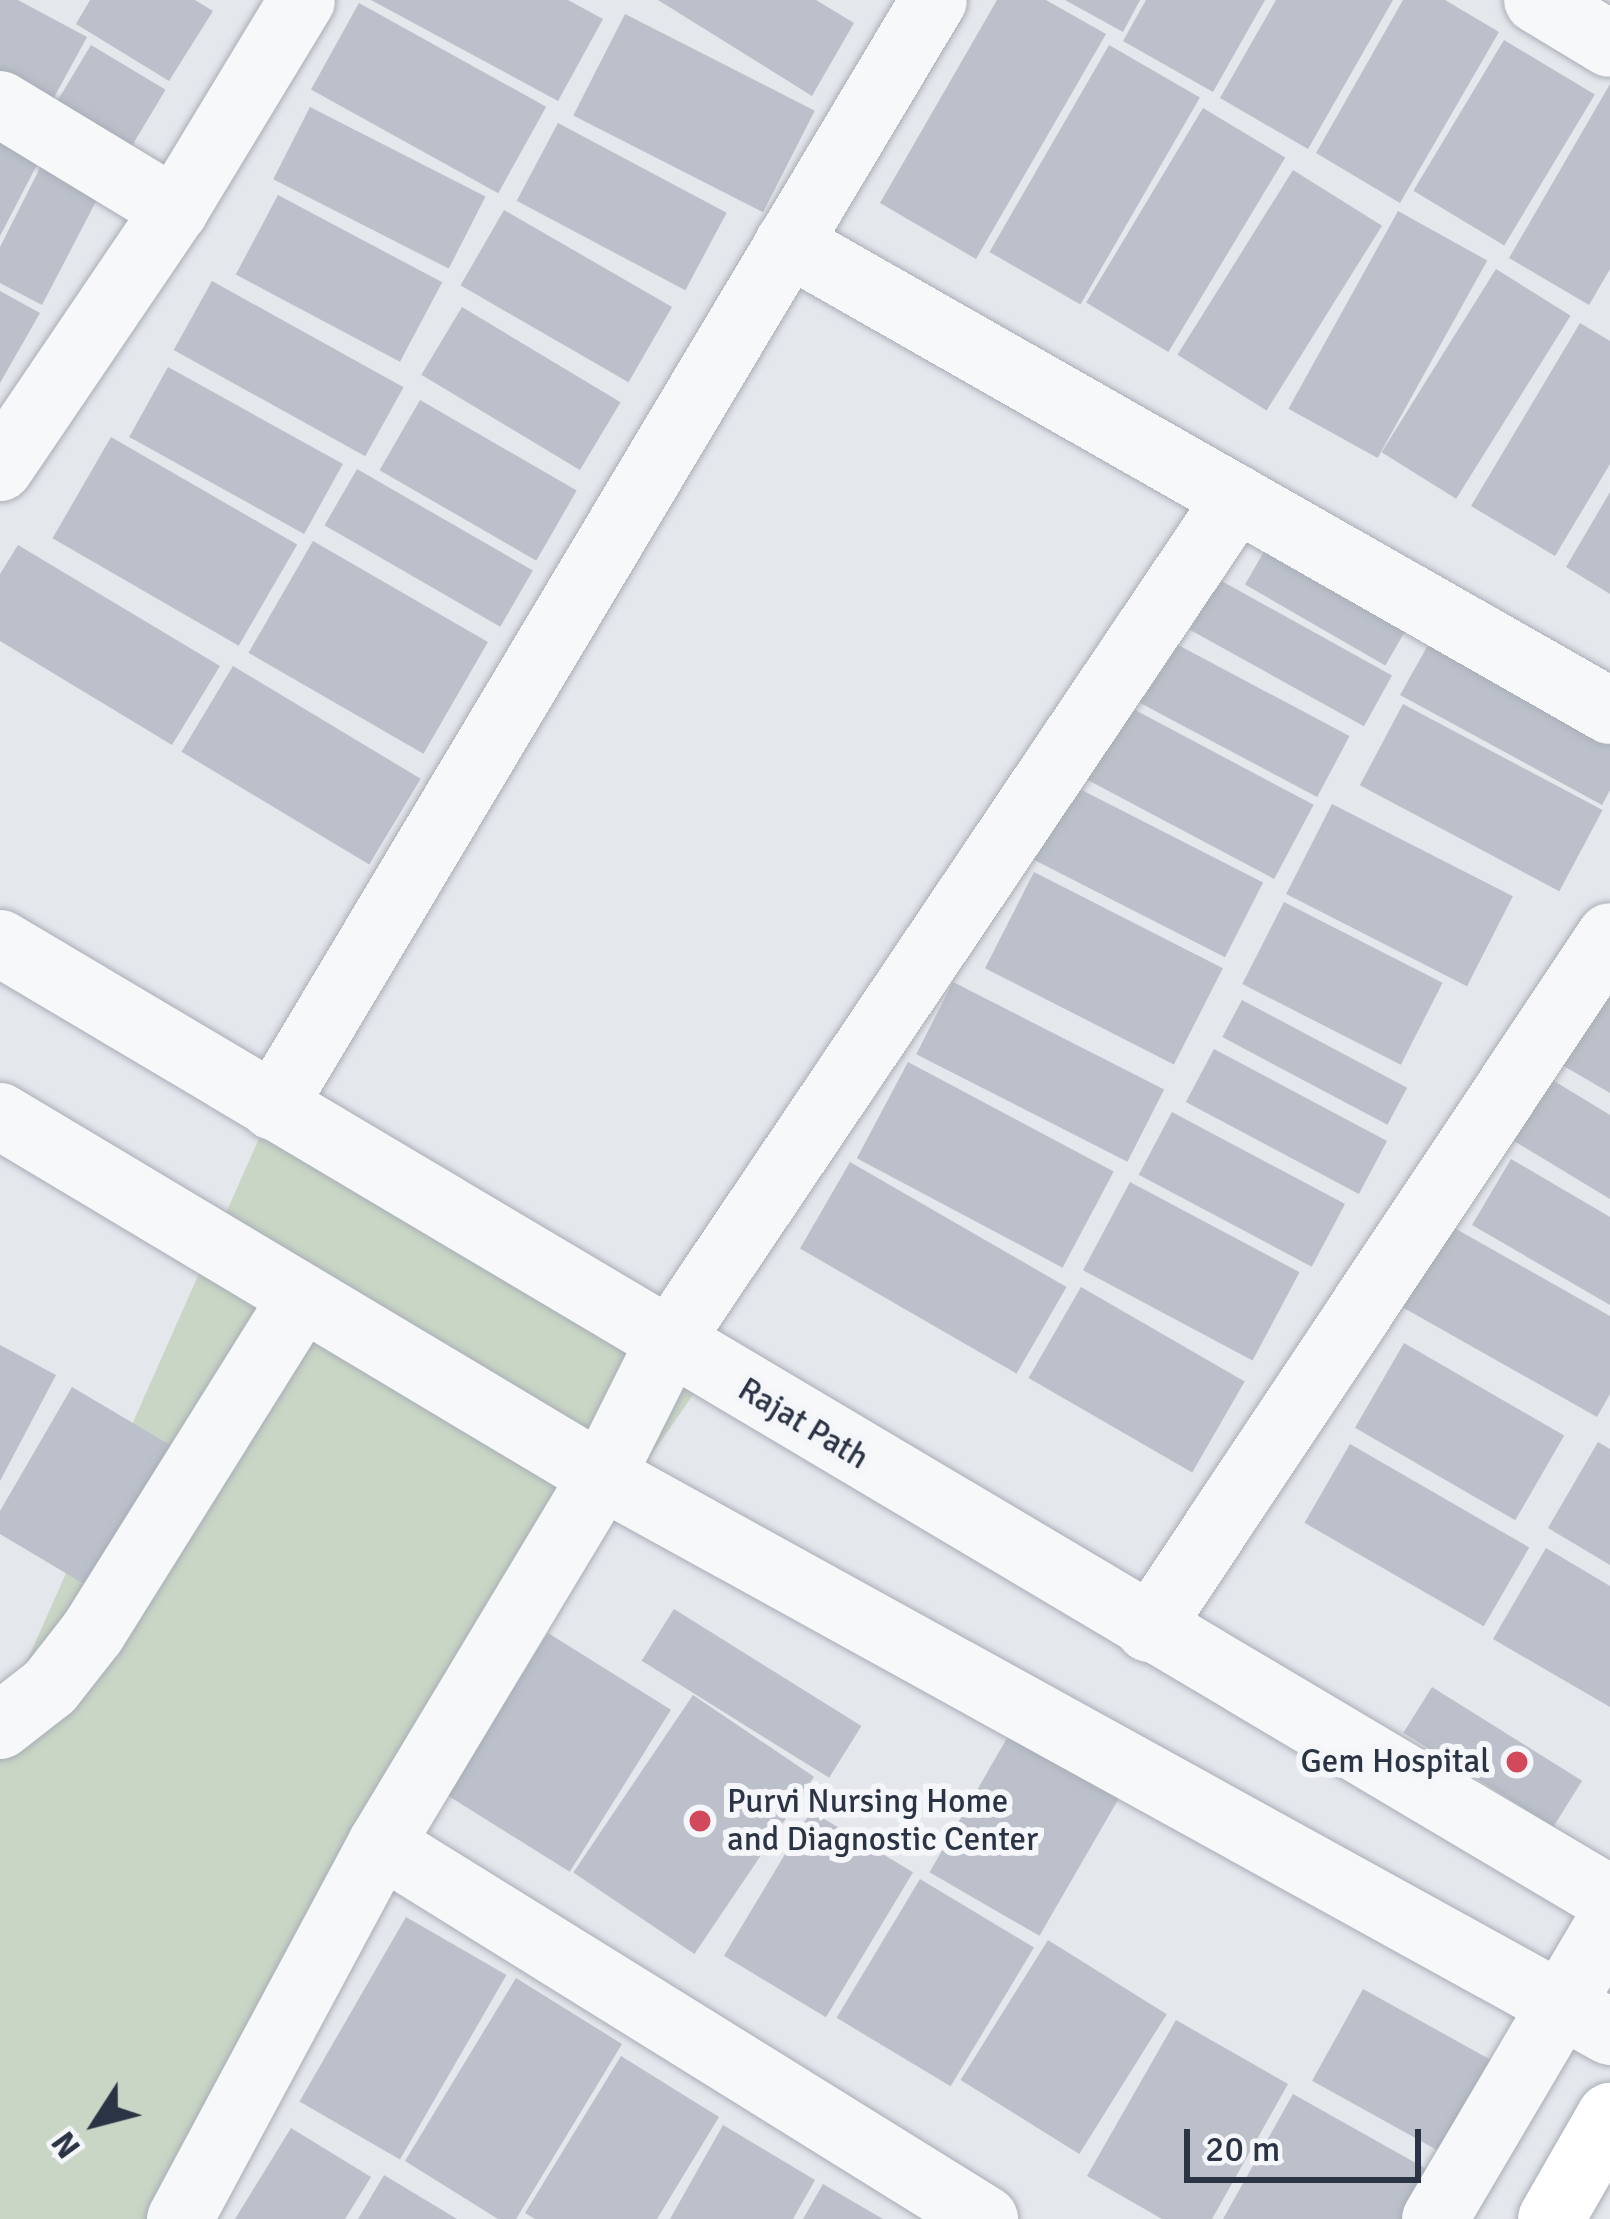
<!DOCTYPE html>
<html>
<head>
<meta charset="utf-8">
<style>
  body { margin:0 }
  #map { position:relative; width:1610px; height:2219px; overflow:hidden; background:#e4e7ec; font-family:Signika,sans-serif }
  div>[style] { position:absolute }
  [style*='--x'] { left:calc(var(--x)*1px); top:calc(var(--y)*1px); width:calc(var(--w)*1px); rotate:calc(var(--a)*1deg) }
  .green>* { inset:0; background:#c9d6c5 }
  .building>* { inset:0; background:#bbc0ca; transform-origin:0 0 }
  .roads { filter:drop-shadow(0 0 3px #a9aeb7) drop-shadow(0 0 3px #a9aeb7) }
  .minor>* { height:66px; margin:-33px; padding:0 33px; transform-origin:33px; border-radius:33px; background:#f7f8fa }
  .tertiary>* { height:66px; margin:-33px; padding:0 33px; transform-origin:33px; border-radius:33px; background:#f7f8fa }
  .trunk>* { height:66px; margin:-33px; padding:0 33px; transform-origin:33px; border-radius:33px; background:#fff }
  .dots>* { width:33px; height:33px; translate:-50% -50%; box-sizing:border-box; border:6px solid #f4f6f9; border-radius:50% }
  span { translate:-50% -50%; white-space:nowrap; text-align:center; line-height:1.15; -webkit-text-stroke:12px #f4f6f9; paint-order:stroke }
  .street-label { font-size:33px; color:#2b3445 }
  .poi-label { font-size:33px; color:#2b3445 }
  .right { translate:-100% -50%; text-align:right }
  .left { translate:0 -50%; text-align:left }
  .north { position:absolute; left:36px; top:2063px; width:120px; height:120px; -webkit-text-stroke:9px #f4f6f9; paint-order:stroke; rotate:234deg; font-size:33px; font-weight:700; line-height:48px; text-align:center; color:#2b3445 }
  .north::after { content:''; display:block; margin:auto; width:42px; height:54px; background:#2b3445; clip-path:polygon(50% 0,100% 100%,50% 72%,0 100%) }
  .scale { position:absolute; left:1184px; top:2129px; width:237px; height:54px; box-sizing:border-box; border:6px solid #2b3445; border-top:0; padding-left:15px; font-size:36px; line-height:42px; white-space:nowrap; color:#2b3445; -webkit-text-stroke:9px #f4f6f9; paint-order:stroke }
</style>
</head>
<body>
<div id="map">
  <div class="green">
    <div style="clip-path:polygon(273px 1107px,711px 1369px,381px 1844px,180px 2219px,0 2219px,0 1706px,15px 1688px)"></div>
  </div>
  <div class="building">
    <div style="clip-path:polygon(0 0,18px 0,87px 37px,52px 101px,0 73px)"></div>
    <div style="clip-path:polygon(90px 0,195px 0,213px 11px,169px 81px,76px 24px)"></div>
    <div style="clip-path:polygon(371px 0,568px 0,603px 19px,558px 101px)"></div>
    <div style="clip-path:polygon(658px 0,816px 0,854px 23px,812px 96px)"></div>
    <div style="clip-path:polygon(997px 0,1046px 0,1106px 34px,976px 259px,880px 203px)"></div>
    <div style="clip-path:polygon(1065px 0,1140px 0,1123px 32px)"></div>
    <div style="clip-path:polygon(1146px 0,1265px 0,1213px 92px,1123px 41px)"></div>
    <div style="clip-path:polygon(1276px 0,1393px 0,1308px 149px,1220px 98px)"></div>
    <div style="clip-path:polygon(1403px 0,1445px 0,1499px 32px,1400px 203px,1316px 153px)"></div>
    <div style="left:359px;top:3px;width:214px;height:99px;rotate:29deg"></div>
    <div style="left:625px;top:14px;width:213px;height:114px;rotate:27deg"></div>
    <div style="left:1504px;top:40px;width:106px;height:176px;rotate:31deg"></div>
    <div style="left:91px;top:45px;width:87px;height:86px;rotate:31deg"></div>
    <div style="left:1109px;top:45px;width:105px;height:239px;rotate:30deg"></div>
    <div style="clip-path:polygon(1610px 84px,1610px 269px,1589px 305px,1509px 258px)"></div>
    <div style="left:310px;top:107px;width:197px;height:81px;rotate:27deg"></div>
    <div style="left:1203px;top:108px;width:96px;height:227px;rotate:31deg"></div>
    <div style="left:558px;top:123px;width:191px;height:88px;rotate:28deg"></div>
    <div style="clip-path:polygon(0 137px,40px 159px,0 236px)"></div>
    <div style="clip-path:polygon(44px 160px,102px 190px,42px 305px,0 283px,0 247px)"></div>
    <div style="left:1293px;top:170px;width:105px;height:218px;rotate:32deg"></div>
    <div style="left:278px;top:195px;width:186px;height:90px;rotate:28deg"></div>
    <div style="left:504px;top:210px;width:194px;height:87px;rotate:30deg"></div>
    <div style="left:1398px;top:211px;width:102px;height:226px;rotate:29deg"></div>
    <div style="left:1496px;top:269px;width:88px;height:216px;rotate:32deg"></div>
    <div style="left:212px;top:281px;width:219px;height:79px;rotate:29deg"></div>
    <div style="clip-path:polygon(0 291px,40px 313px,0 383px)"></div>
    <div style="left:462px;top:307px;width:185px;height:79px;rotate:31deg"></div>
    <div style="clip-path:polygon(1580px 323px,1610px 341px,1610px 464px,1555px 556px,1471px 506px)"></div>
    <div style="left:168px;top:367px;width:200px;height:80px;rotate:29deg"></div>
    <div style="left:420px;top:400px;width:181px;height:81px;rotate:30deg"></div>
    <div style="left:111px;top:437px;width:215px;height:117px;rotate:30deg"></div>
    <div style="left:357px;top:469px;width:203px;height:65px;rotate:30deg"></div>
    <div style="clip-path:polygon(1610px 492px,1610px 594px,1566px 567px)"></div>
    <div style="left:1273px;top:536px;width:162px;height:56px;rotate:30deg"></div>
    <div style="left:313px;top:541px;width:202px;height:129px;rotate:30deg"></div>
    <div style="clip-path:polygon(18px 545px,220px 666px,172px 745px,0 641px,0 574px)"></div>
    <div style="left:1218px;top:579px;width:199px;height:58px;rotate:29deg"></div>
    <div style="clip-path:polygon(1437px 629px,1610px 725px,1610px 790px,1602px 805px,1400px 695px)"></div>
    <div style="left:1165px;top:638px;width:209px;height:69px;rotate:28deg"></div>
    <div style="left:233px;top:666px;width:219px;height:100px;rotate:31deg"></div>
    <div style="left:1107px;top:695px;width:234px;height:84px;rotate:28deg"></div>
    <div style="left:1403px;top:704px;width:226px;height:92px;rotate:28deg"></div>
    <div style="left:1068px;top:783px;width:219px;height:84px;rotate:27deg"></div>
    <div style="left:1332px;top:804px;width:203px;height:101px;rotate:27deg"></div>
    <div style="left:1034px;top:872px;width:212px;height:108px;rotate:27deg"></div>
    <div style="left:1284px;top:902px;width:178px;height:92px;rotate:27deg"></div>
    <div style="clip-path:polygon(1610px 959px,1610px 1093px,1550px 1058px)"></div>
    <div style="left:953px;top:982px;width:237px;height:81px;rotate:27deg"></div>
    <div style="left:1242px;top:1000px;width:187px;height:42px;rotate:28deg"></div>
    <div style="left:1214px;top:1049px;width:196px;height:60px;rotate:28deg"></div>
    <div style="left:908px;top:1062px;width:233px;height:109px;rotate:28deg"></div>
    <div style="clip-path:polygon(1541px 1073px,1610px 1115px,1610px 1199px,1504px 1135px)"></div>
    <div style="left:1172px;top:1112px;width:196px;height:71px;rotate:28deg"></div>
    <div style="clip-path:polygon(1511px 1159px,1610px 1217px,1610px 1305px,1472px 1225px)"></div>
    <div style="left:850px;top:1162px;width:250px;height:100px;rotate:30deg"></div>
    <div style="left:1130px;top:1182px;width:192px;height:100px;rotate:28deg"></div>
    <div style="clip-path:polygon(1442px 1221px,1610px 1316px,1610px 1394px,1597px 1417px,1395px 1303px)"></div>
    <div style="left:1081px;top:1287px;width:189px;height:105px;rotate:30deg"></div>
    <div style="left:1404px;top:1343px;width:185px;height:98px;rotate:30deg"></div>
    <div style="clip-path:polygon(0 1345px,56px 1375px,0 1481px)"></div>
    <div style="clip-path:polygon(72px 1387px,182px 1452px,99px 1593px,0 1534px,0 1511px)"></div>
    <div style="clip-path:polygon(1598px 1442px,1610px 1449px,1610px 1565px,1548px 1528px)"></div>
    <div style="left:1350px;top:1444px;width:207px;height:91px;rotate:30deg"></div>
    <div style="clip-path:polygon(1546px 1548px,1610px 1586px,1610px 1707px,1493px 1639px)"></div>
    <div style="left:674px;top:1609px;width:221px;height:61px;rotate:32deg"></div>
    <div style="left:548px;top:1633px;width:145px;height:191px;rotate:32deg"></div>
    <div style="left:1432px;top:1687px;width:177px;height:54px;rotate:32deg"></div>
    <div style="left:693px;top:1695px;width:146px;height:214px;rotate:34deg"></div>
    <div style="left:1014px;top:1726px;width:127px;height:169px;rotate:30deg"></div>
    <div style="left:811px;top:1811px;width:119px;height:169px;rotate:31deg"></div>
    <div style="left:920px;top:1879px;width:133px;height:162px;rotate:31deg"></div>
    <div style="left:406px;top:1917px;width:116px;height:213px;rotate:30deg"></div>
    <div style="left:1048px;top:1940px;width:140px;height:165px;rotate:32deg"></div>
    <div style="clip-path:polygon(516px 1978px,622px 2044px,516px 2219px,498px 2219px,405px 2161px)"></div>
    <div style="left:1363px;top:1989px;width:150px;height:105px;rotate:29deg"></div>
    <div style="clip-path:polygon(1176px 2020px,1288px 2084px,1212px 2219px,1162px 2219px,1087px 2176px)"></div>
    <div style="clip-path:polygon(621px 2056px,719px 2117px,657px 2219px,535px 2219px,525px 2213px)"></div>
    <div style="clip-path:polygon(1293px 2094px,1430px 2171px,1403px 2219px,1223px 2219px)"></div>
    <div style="clip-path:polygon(723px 2125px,815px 2180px,793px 2219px,670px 2219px)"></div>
    <div style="clip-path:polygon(291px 2128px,371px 2177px,345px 2219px,235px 2219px)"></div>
    <div style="clip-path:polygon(384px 2175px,457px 2219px,358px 2219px)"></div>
    <div style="clip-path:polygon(823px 2184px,883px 2219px,803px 2219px)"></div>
  </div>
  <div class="roads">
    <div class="minor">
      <div style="--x:1537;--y:0;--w:85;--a:31.1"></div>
      <div style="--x:0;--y:104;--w:205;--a:31.2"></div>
      <div style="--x:788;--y:243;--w:946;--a:29.65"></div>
      <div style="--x:0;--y:468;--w:312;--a:-55.9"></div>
      <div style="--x:175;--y:210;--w:245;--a:-58.8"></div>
      <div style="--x:273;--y:1107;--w:1289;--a:-59.16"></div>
      <div style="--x:1149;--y:1629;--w:832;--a:-56.37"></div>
      <div style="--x:0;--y:1726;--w:63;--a:-38"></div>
      <div style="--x:50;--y:1687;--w:70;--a:-52"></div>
      <div style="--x:93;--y:1632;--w:393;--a:-58"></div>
      <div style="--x:381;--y:1844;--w:711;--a:31.83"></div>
      <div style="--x:180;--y:2219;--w:425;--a:-61.8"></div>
      <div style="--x:381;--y:1844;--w:429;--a:-59"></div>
      <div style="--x:602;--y:1476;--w:150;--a:-63.4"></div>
      <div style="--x:669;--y:1342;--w:1017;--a:-56.06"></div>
    </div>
    <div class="tertiary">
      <div style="--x:0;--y:943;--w:1872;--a:30.7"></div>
      <div style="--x:0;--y:1116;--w:701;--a:30.88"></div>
      <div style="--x:602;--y:1476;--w:1151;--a:28.88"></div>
      <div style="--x:1435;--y:2219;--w:345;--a:-59.5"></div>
    </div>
    <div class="trunk">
      <div style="--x:1551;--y:2219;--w:119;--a:-60.2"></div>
    </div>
  </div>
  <div class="dots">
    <div style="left:1517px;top:1762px;background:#d1495b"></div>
    <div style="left:700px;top:1821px;background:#d1495b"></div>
  </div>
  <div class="street-label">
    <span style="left:803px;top:1424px;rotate:31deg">Rajat Path</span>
  </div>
  <div class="poi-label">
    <span class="right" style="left:1490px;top:1762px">Gem Hospital</span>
    <span class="left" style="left:727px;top:1821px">Purvi Nursing Home<br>and Diagnostic Center</span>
  </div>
  <div class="north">N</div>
  <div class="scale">20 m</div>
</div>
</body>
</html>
